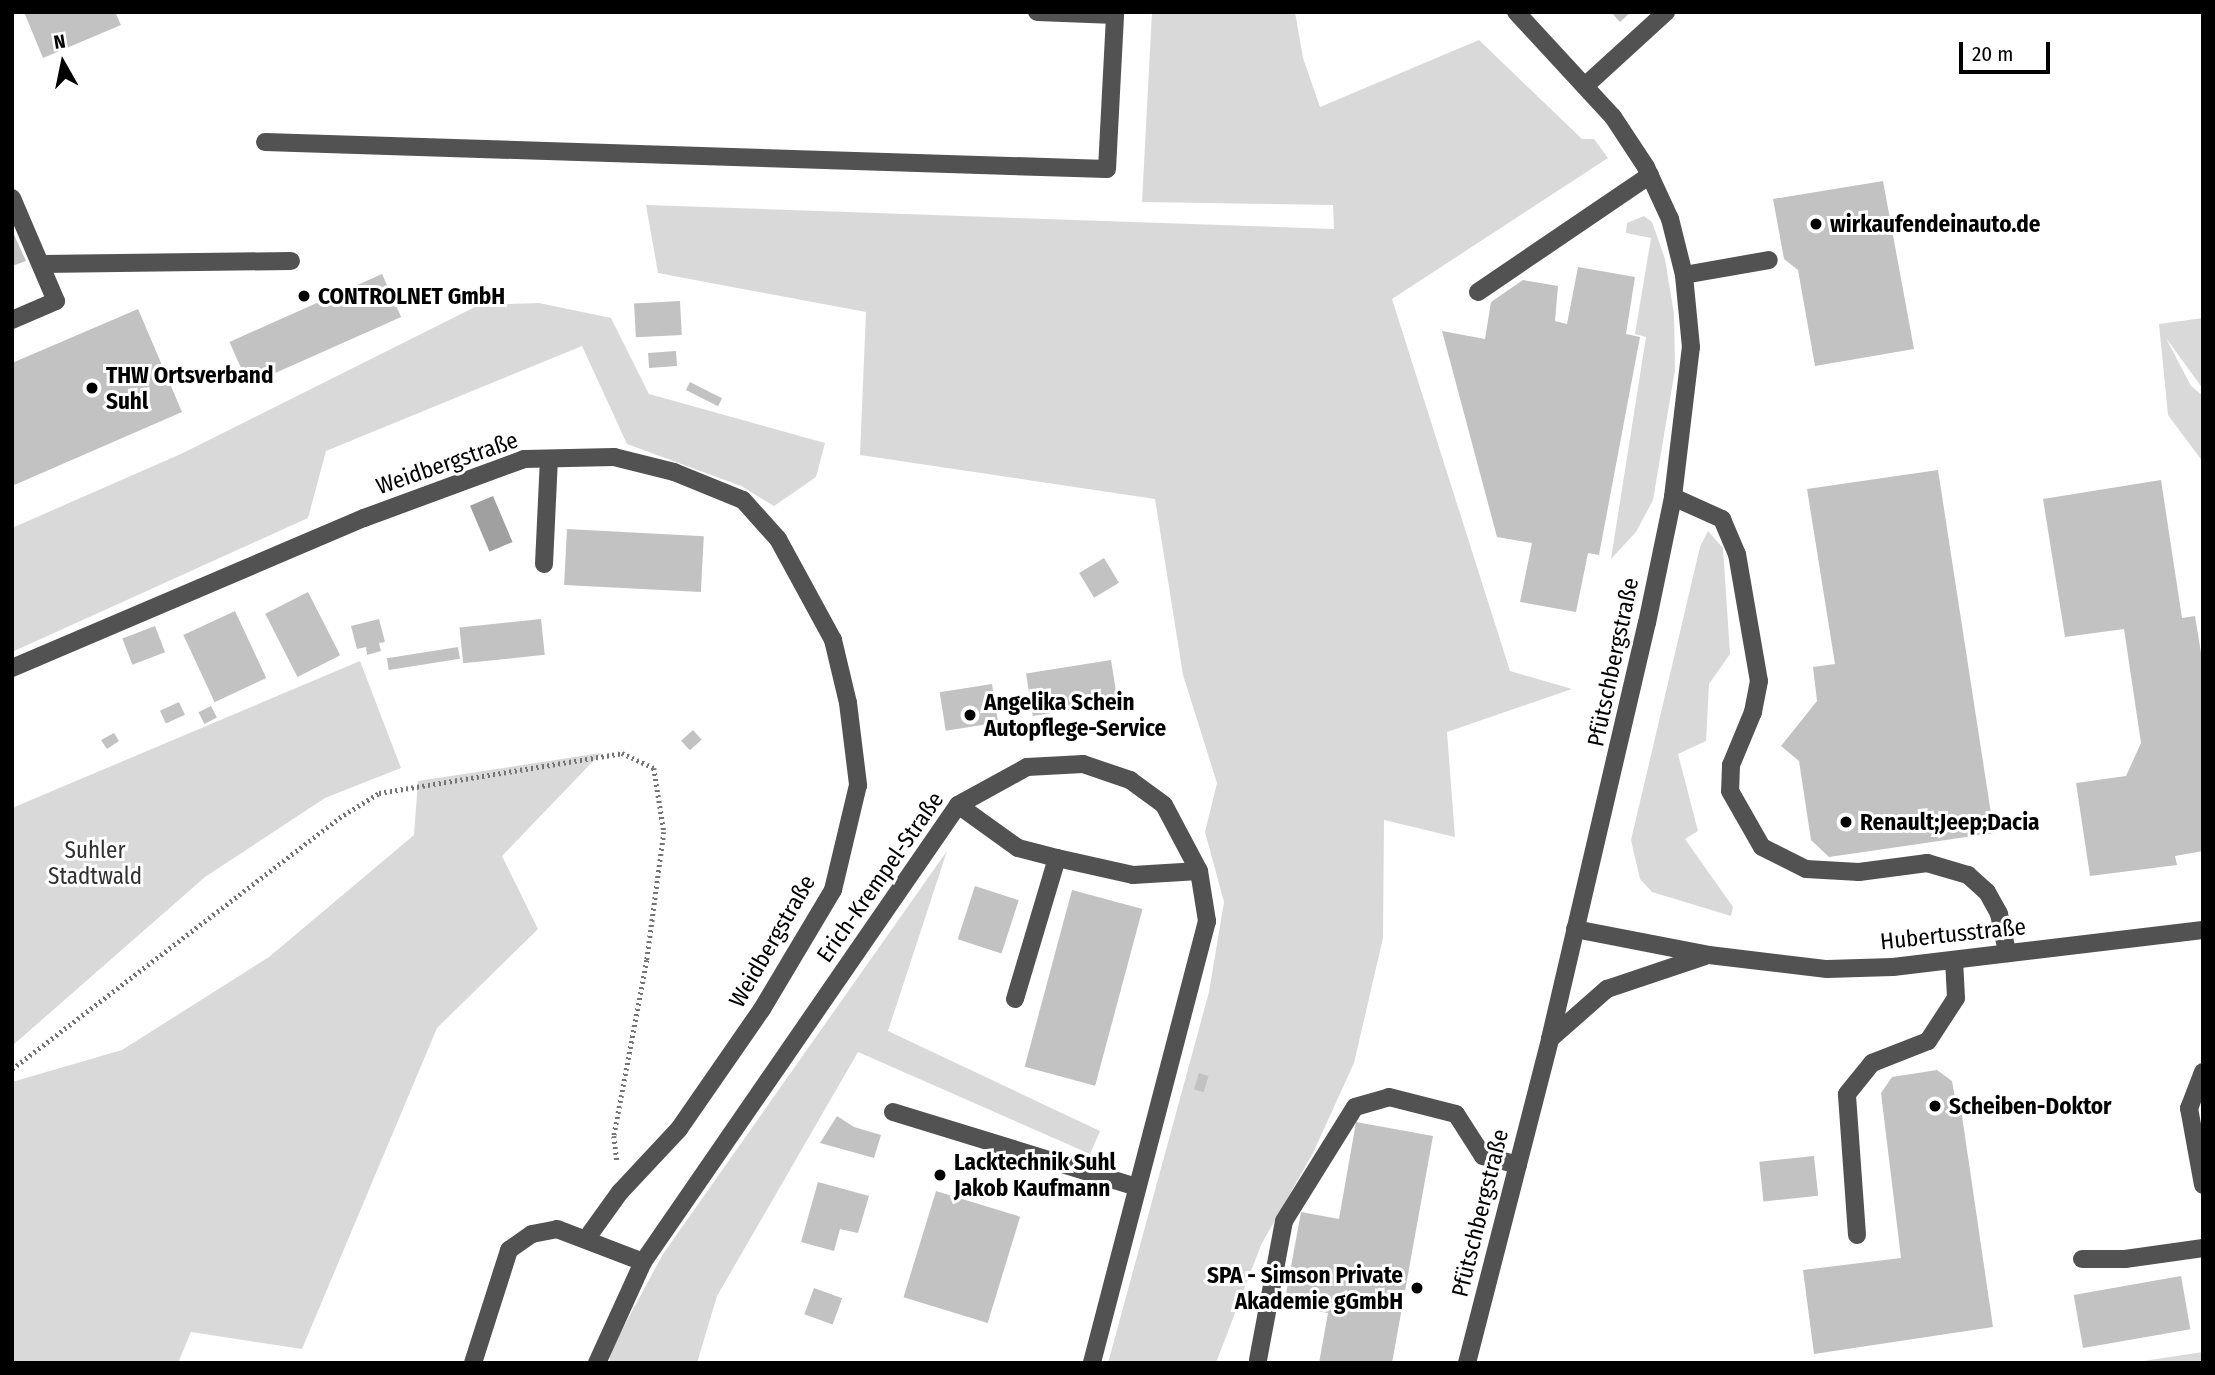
<!DOCTYPE html>
<html>
<head>
<meta charset="utf-8">
<style>
  body { margin:0 }
  #map { position:relative; width:2215px; height:1375px; overflow:hidden; background:#fff; font-family:"Fira Sans Condensed",sans-serif }
  div>[style] { position:absolute }
  [style*='--x'] { left:calc(var(--x)*1px); top:calc(var(--y)*1px); width:calc(var(--w)*1px); rotate:calc(var(--a)*1deg) }
  .green>* { inset:0; background:#d9d9d9 }
  .water>* { inset:0; background:#a0a0a0; transform-origin:0 0 }
  .building>* { inset:0; background:#c2c2c2; transform-origin:0 0 }
  .path>* { height:4.5px; margin-top:-2.25px; transform-origin:0; background:repeating-linear-gradient(90deg,#747474 0 2px,transparent 0 5.5px) }
  .minor>* { height:18px; margin:-9px; padding:0 9px; transform-origin:9px; border-radius:9px; background:#525252 }
  .dots>* { width:19px; height:19px; translate:-50% -50%; box-sizing:border-box; border:4px solid #fff; border-radius:50% }
  span { translate:-50% -50%; white-space:nowrap; text-align:center; line-height:1.15; -webkit-text-stroke:6px #fff; paint-order:stroke }
  .poi-label { font-size:23px; color:#000; font-weight:700 }
  .left { translate:0 -50%; text-align:left }
  .right { translate:-100% -50%; text-align:right }
  .street-label { font-size:23px; color:#000 }
  .park-label { font-size:23px; color:#303030 }
  .frame { position:absolute; inset:0; border:14px solid #000; pointer-events:none }
  .north { position:absolute; left:28px; top:28px; width:70px; height:70px; -webkit-text-stroke:5px #fff; paint-order:stroke; rotate:351deg; font-size:19px; font-weight:700; line-height:28px; text-align:center; color:#000 }
  .north::after { content:''; display:block; margin:auto; width:24px; height:32px; background:#000; clip-path:polygon(50% 0,100% 100%,50% 72%,0 100%) }
  .scale { position:absolute; left:1959px; top:42px; width:91px; height:32px; box-sizing:border-box; border:4px solid #000; border-top:0; padding-left:9px; font-size:21px; line-height:24px; white-space:nowrap; color:#000; -webkit-text-stroke:5px #fff; paint-order:stroke }
</style>
</head>
<body>
<div id="map">
  <div class="green">
    <div style="clip-path:polygon(1152px 12px,1295px 12px,1303px 58px,1320px 107px,1479px 40px,1582px 139px,1594px 139px,1608px 158px,1392px 299px,1510px 671px,1572px 689px,1447px 732px,1455px 837px,1384px 820px,1383px 938px,1354px 1063px,1313px 1153px,1261px 1245px,1216px 1363px,1108px 1363px,1209px 992px,1224px 902px,1205px 832px,1217px 783px,1183px 675px,1155px 499px,860px 455px,866px 312px,658px 273px,646px 205px,1334px 229px,1333px 205px,1142px 202px)"></div>
    <div style="clip-path:polygon(1644px 216px,1652px 222px,1665px 259px,1674px 314px,1675px 370px,1653px 500px,1636px 532px,1611px 559px,1646px 337px,1635px 334px,1651px 238px,1626px 233px,1627px 223px)"></div>
    <div style="clip-path:polygon(539px 303px,611px 318px,649px 394px,825px 443px,816px 477px,774px 506px,741px 486px,627px 444px,582px 346px,326px 451px,308px 518px,12px 652px,12px 528px,183px 453px,479px 305px)"></div>
    <div style="clip-path:polygon(2203px 318px,2203px 389px,2166px 338px,2191px 386px,2203px 396px,2203px 462px,2168px 415px,2159px 324px)"></div>
    <div style="clip-path:polygon(1708px 531px,1723px 548px,1730px 654px,1709px 684px,1706px 741px,1678px 754px,1698px 831px,1685px 839px,1733px 907px,1731px 916px,1652px 892px,1640px 879px,1631px 840px,1700px 547px)"></div>
    <div style="clip-path:polygon(360px 661px,401px 768px,325px 798px,205px 877px,12px 1046px,12px 808px)"></div>
    <div style="clip-path:polygon(601px 753px,502px 856px,538px 929px,437px 1028px,302px 1349px,191px 1332px,178px 1363px,12px 1363px,12px 1082px,122px 1050px,269px 957px,414px 835px,418px 781px)"></div>
    <div style="clip-path:polygon(947px 851px,888px 1031px,1100px 1131px,1090px 1154px,858px 1052px,717px 1296px,697px 1363px,609px 1363px,611px 1350px,663px 1254px)"></div>
    <div style="clip-path:polygon(2203px 1352px,2203px 1363px,2130px 1363px)"></div>
  </div>
  <div class="water">
    <div style="left:493px;top:496px;width:50px;height:25px;rotate:67deg"></div>
  </div>
  <div class="building">
    <div style="clip-path:polygon(24px 12px,115px 12px,121px 25px,43px 58px)"></div>
    <div style="clip-path:polygon(1611px 12px,1631px 12px,1620px 22px)"></div>
    <div style="clip-path:polygon(1883px 181px,1914px 349px,1815px 366px,1798px 270px,1784px 259px,1773px 199px)"></div>
    <div style="clip-path:polygon(12px 230px,26px 261px,12px 266px)"></div>
    <div style="clip-path:polygon(1578px 267px,1635px 277px,1626px 334px,1640px 337px,1599px 555px,1588px 553px,1576px 612px,1520px 602px,1532px 543px,1497px 537px,1442px 331px,1485px 339px,1491px 302px,1523px 280px,1558px 286px,1555px 321px,1567px 324px)"></div>
    <div style="left:382px;top:274px;width:47px;height:167px;rotate:66deg"></div>
    <div style="left:680px;top:301px;width:34px;height:46px;rotate:87deg"></div>
    <div style="clip-path:polygon(138px 309px,182px 412px,12px 486px,12px 363px)"></div>
    <div style="left:676px;top:351px;width:15px;height:28px;rotate:86deg"></div>
    <div style="left:690px;top:382px;width:36px;height:9px;rotate:27deg"></div>
    <div style="clip-path:polygon(1938px 470px,1994px 833px,1829px 857px,1811px 840px,1799px 761px,1781px 746px,1817px 701px,1813px 667px,1835px 664px,1807px 489px)"></div>
    <div style="clip-path:polygon(2161px 480px,2182px 618px,2195px 616px,2203px 665px,2203px 851px,2175px 856px,2177px 865px,2090px 876px,2076px 783px,2126px 776px,2141px 743px,2124px 629px,2065px 637px,2043px 499px)"></div>
    <div style="left:567px;top:529px;width:137px;height:56px;rotate:3deg"></div>
    <div style="left:1104px;top:558px;width:29px;height:29px;rotate:59deg"></div>
    <div style="left:308px;top:592px;width:71px;height:48px;rotate:63deg"></div>
    <div style="left:235px;top:611px;width:74px;height:57px;rotate:65deg"></div>
    <div style="clip-path:polygon(379px 619px,385px 642px,379px 643px,381px 651px,367px 655px,366px 647px,357px 649px,351px 626px)"></div>
    <div style="left:541px;top:619px;width:36px;height:82px;rotate:84deg"></div>
    <div style="left:155px;top:626px;width:28px;height:35px;rotate:69deg"></div>
    <div style="left:458px;top:647px;width:12px;height:72px;rotate:81deg"></div>
    <div style="left:1111px;top:660px;width:43px;height:86px;rotate:81deg"></div>
    <div style="left:992px;top:684px;width:39px;height:53px;rotate:81deg"></div>
    <div style="left:179px;top:702px;width:14px;height:21px;rotate:65deg"></div>
    <div style="left:211px;top:706px;width:13px;height:14px;rotate:63deg"></div>
    <div style="left:693px;top:730px;width:13px;height:16px;rotate:48deg"></div>
    <div style="clip-path:polygon(114px 733px,119px 741px,107px 749px,101px 740px)"></div>
    <div style="left:975px;top:886px;width:46px;height:56px;rotate:18deg"></div>
    <div style="left:1072px;top:890px;width:73px;height:183px;rotate:15deg"></div>
    <div style="clip-path:polygon(1937px 1070px,1952px 1081px,1957px 1110px,1961px 1109px,1993px 1327px,1814px 1354px,1803px 1270px,1901px 1258px,1881px 1093px,1892px 1077px)"></div>
    <div style="left:1199px;top:1073px;width:10px;height:17px;rotate:17deg"></div>
    <div style="clip-path:polygon(837px 1116px,854px 1127px,881px 1135px,874px 1158px,820px 1143px)"></div>
    <div style="clip-path:polygon(1356px 1122px,1433px 1136px,1392px 1363px,1319px 1363px,1328px 1313px,1284px 1305px,1301px 1212px,1339px 1219px)"></div>
    <div style="left:1814px;top:1156px;width:40px;height:55px;rotate:84deg"></div>
    <div style="clip-path:polygon(818px 1182px,869px 1196px,858px 1233px,840px 1229px,834px 1251px,801px 1242px)"></div>
    <div style="left:936px;top:1191px;width:88px;height:111px;rotate:17deg"></div>
    <div style="left:2181px;top:1276px;width:54px;height:109px;rotate:80deg"></div>
    <div style="left:814px;top:1288px;width:30px;height:28px;rotate:20deg"></div>
  </div>
  <div class="path">
    <div style="--x:12;--y:1069;--w:412;--a:-37.5"></div>
    <div style="--x:339;--y:818;--w:47;--a:-32"></div>
    <div style="--x:379;--y:793;--w:246;--a:-9.3"></div>
    <div style="--x:622;--y:753;--w:35;--a:25"></div>
    <div style="--x:654;--y:768;--w:65;--a:81.1"></div>
    <div style="--x:664;--y:832;--w:129;--a:97.6"></div>
    <div style="--x:647;--y:960;--w:179;--a:100.6"></div>
    <div style="--x:614;--y:1136;--w:25;--a:83"></div>
  </div>
  <div class="minor">
    <div style="--x:1585;--y:86;--w:110;--a:-42.4"></div>
    <div style="--x:265;--y:142;--w:842;--a:1.84"></div>
    <div style="--x:1107;--y:169;--w:154;--a:-87"></div>
    <div style="--x:1115;--y:15;--w:78;--a:-177.8"></div>
    <div style="--x:12;--y:198;--w:112;--a:66.9"></div>
    <div style="--x:56;--y:301;--w:48;--a:156.6"></div>
    <div style="--x:41;--y:264;--w:250;--a:-0.7"></div>
    <div style="--x:1684;--y:275;--w:86;--a:-10"></div>
    <div style="--x:1478;--y:292;--w:208;--a:-34.2"></div>
    <div style="--x:1673;--y:497;--w:54;--a:24.2"></div>
    <div style="--x:1722;--y:519;--w:38;--a:67"></div>
    <div style="--x:1737;--y:554;--w:129;--a:80.2"></div>
    <div style="--x:1759;--y:681;--w:32;--a:101"></div>
    <div style="--x:1753;--y:712;--w:57;--a:112.5"></div>
    <div style="--x:1731;--y:765;--w:26;--a:92"></div>
    <div style="--x:1730;--y:791;--w:64;--a:60.3"></div>
    <div style="--x:1762;--y:847;--w:49;--a:26.6"></div>
    <div style="--x:1806;--y:869;--w:53;--a:3.2"></div>
    <div style="--x:1859;--y:872;--w:69;--a:-7.5"></div>
    <div style="--x:1927;--y:863;--w:43;--a:16.3"></div>
    <div style="--x:1968;--y:875;--w:25;--a:42"></div>
    <div style="--x:1987;--y:892;--w:25;--a:61"></div>
    <div style="--x:1999;--y:914;--w:40;--a:78"></div>
    <div style="--x:544;--y:564;--w:105;--a:-87.3"></div>
    <div style="--x:12;--y:668;--w:383;--a:-23.1"></div>
    <div style="--x:364;--y:518;--w:171;--a:-20.2"></div>
    <div style="--x:524;--y:459;--w:90;--a:-1.3"></div>
    <div style="--x:614;--y:457;--w:62;--a:14"></div>
    <div style="--x:674;--y:472;--w:74;--a:22.1"></div>
    <div style="--x:743;--y:500;--w:52;--a:48.1"></div>
    <div style="--x:778;--y:539;--w:115;--a:61.4"></div>
    <div style="--x:833;--y:640;--w:65;--a:76.6"></div>
    <div style="--x:848;--y:703;--w:83;--a:83"></div>
    <div style="--x:858;--y:785;--w:108;--a:103.4"></div>
    <div style="--x:833;--y:890;--w:139;--a:120.8"></div>
    <div style="--x:762;--y:1009;--w:146;--a:124.7"></div>
    <div style="--x:679;--y:1129;--w:86;--a:133.1"></div>
    <div style="--x:620;--y:1192;--w:57;--a:125.7"></div>
    <div style="--x:958;--y:805;--w:74;--a:35.6"></div>
    <div style="--x:1018;--y:848;--w:40;--a:14.4"></div>
    <div style="--x:1575;--y:929;--w:136;--a:11"></div>
    <div style="--x:1709;--y:955;--w:119;--a:6.8"></div>
    <div style="--x:1827;--y:969;--w:66;--a:-1.7"></div>
    <div style="--x:1893;--y:967;--w:312;--a:-6.8"></div>
    <div style="--x:1015;--y:999;--w:147;--a:-73.4"></div>
    <div style="--x:1057;--y:858;--w:78;--a:12.6"></div>
    <div style="--x:1133;--y:875;--w:66;--a:-3.5"></div>
    <div style="--x:1550;--y:1039;--w:76;--a:-41.3"></div>
    <div style="--x:1607;--y:989;--w:103;--a:-18.6"></div>
    <div style="--x:2203;--y:1072;--w:39;--a:111"></div>
    <div style="--x:2189;--y:1108;--w:78;--a:79.7"></div>
    <div style="--x:893;--y:1112;--w:255;--a:17.1"></div>
    <div style="--x:1857;--y:1235;--w:141;--a:-94.1"></div>
    <div style="--x:1847;--y:1094;--w:40;--a:-51"></div>
    <div style="--x:1872;--y:1063;--w:60;--a:-21.4"></div>
    <div style="--x:1928;--y:1041;--w:51;--a:-56.9"></div>
    <div style="--x:1956;--y:998;--w:37;--a:-93"></div>
    <div style="--x:2082;--y:1259;--w:43;--a:0"></div>
    <div style="--x:2125;--y:1259;--w:79;--a:-8"></div>
    <div style="--x:1258;--y:1360;--w:141;--a:-79.4"></div>
    <div style="--x:1284;--y:1221;--w:134;--a:-58.1"></div>
    <div style="--x:1355;--y:1107;--w:35;--a:-16"></div>
    <div style="--x:1389;--y:1097;--w:69;--a:14.2"></div>
    <div style="--x:1456;--y:1114;--w:50;--a:57.3"></div>
    <div style="--x:1483;--y:1156;--w:36;--a:14"></div>
    <div style="--x:473;--y:1363;--w:119;--a:-72.3"></div>
    <div style="--x:509;--y:1250;--w:28;--a:-35"></div>
    <div style="--x:532;--y:1234;--w:25;--a:-11"></div>
    <div style="--x:557;--y:1229;--w:92;--a:21"></div>
    <div style="--x:597;--y:1363;--w:111;--a:-65.5"></div>
    <div style="--x:643;--y:1262;--w:555;--a:-55.42"></div>
    <div style="--x:958;--y:805;--w:79;--a:-28.8"></div>
    <div style="--x:1027;--y:767;--w:56;--a:-3.1"></div>
    <div style="--x:1083;--y:764;--w:50;--a:18.8"></div>
    <div style="--x:1130;--y:780;--w:42;--a:36.3"></div>
    <div style="--x:1164;--y:805;--w:75;--a:62.1"></div>
    <div style="--x:1199;--y:871;--w:51;--a:80.9"></div>
    <div style="--x:1207;--y:921;--w:457;--a:104.6"></div>
    <div style="--x:1467;--y:1363;--w:334;--a:-75.6"></div>
    <div style="--x:1550;--y:1039;--w:427;--a:-76.9"></div>
    <div style="--x:1647;--y:623;--w:129;--a:-78.3"></div>
    <div style="--x:1673;--y:497;--w:151;--a:-83.2"></div>
    <div style="--x:1691;--y:347;--w:72;--a:-95.6"></div>
    <div style="--x:1684;--y:275;--w:58;--a:-104"></div>
    <div style="--x:1670;--y:219;--w:57;--a:-114.8"></div>
    <div style="--x:1646;--y:167;--w:60;--a:-123.4"></div>
    <div style="--x:1613;--y:117;--w:143;--a:-132.7"></div>
  </div>
  <div class="dots">
    <div style="left:1816px;top:224px;background:#000"></div>
    <div style="left:304px;top:296px;background:#000"></div>
    <div style="left:92px;top:388px;background:#000"></div>
    <div style="left:970px;top:715px;background:#000"></div>
    <div style="left:1846px;top:822px;background:#000"></div>
    <div style="left:1935px;top:1106px;background:#000"></div>
    <div style="left:940px;top:1175px;background:#000"></div>
    <div style="left:1417px;top:1288px;background:#000"></div>
  </div>
  <div class="poi-label">
    <span class="left" style="left:1830px;top:224px">wirkaufendeinauto.de</span>
    <span class="left" style="left:318px;top:296px">CONTROLNET GmbH</span>
    <span class="left" style="left:106px;top:388px">THW Ortsverband<br>Suhl</span>
    <span class="left" style="left:984px;top:715px">Angelika Schein<br>Autopflege-Service</span>
    <span class="left" style="left:1860px;top:822px">Renault;Jeep;Dacia</span>
    <span class="left" style="left:1949px;top:1106px">Scheiben-Doktor</span>
    <span class="left" style="left:954px;top:1175px">Lacktechnik Suhl<br>Jakob Kaufmann</span>
    <span class="right" style="left:1403px;top:1288px">SPA - Simson Private<br>Akademie gGmbH</span>
  </div>
  <div class="street-label">
    <span style="left:447px;top:463px;rotate:-19deg">Weidbergstraße</span>
    <span style="left:1613px;top:662px;rotate:-78deg">Pfütschbergstraße</span>
    <span style="left:880px;top:877px;rotate:-55deg">Erich-Krempel-Straße</span>
    <span style="left:1953px;top:934px;rotate:-6deg">Hubertusstraße</span>
    <span style="left:772px;top:941px;rotate:-60deg">Weidbergstraße</span>
    <span style="left:1480px;top:1213px;rotate:-76deg">Pfütschbergstraße</span>
  </div>
  <div class="park-label">
    <span style="left:95px;top:863px">Suhler<br>Stadtwald</span>
  </div>
  <div class="frame"></div>
  <div class="north">N</div>
  <div class="scale">20 m</div>
</div>
</body>
</html>
